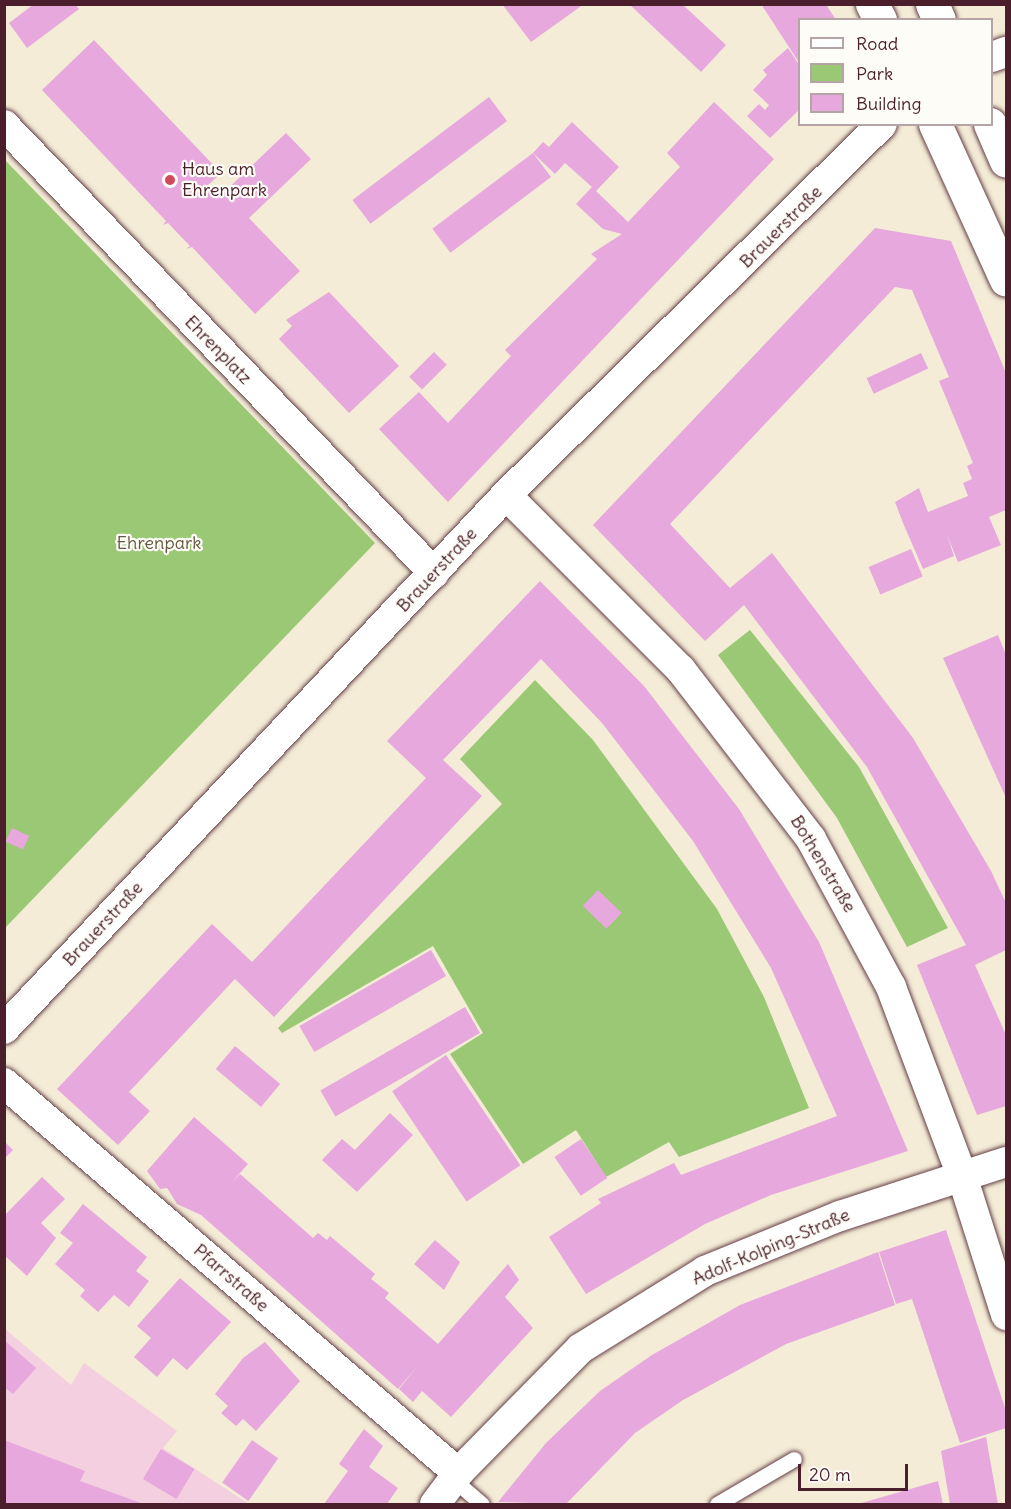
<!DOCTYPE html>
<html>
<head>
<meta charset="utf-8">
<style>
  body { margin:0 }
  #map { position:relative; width:1011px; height:1509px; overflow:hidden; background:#f4ecd7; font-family:Delius,sans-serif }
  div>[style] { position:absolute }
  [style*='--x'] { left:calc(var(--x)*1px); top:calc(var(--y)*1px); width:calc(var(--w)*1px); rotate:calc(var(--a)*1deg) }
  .built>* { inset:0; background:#f3cfdf }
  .green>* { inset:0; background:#9ac875 }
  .building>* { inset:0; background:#e6a8dd; transform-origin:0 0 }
  .roads { filter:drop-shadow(0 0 2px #643e45) drop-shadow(0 0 2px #643e45) }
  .service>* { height:15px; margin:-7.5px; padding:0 7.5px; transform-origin:7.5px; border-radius:7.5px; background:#fff }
  .minor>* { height:30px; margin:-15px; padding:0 15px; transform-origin:15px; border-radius:15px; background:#fff }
  .secondary>* { height:33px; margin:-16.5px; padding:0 16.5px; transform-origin:16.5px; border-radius:16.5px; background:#fff }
  .dots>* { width:16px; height:16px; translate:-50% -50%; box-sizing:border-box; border:3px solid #fdfcf7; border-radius:50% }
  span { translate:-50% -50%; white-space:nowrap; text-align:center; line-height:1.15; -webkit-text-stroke:4.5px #fdfcf7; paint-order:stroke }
  .poi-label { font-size:18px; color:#4a1f2b }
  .left { translate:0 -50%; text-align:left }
  .street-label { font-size:18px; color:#4a1f2b }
  .park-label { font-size:18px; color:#665a45 }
  .frame { position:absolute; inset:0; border:6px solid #4a1f2b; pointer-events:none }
  .legend { position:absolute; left:798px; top:18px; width:195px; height:108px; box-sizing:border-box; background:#fdfcf7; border:2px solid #b5a4a5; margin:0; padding:8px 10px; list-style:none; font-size:18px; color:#4a1f2b }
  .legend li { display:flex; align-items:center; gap:12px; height:30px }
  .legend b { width:30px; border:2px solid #b5a4a5 }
  .scale { position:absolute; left:798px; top:1464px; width:110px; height:27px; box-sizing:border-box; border:3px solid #4a1f2b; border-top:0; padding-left:8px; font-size:18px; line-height:21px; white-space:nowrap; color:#4a1f2b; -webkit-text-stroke:4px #fdfcf7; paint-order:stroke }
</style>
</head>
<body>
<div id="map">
  <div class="built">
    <div style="clip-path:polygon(4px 1328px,71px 1385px,84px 1363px,177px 1431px,163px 1448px,249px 1504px,5px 1504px)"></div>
  </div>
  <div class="green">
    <div style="clip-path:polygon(4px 159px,375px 543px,5px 928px,4px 928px)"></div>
    <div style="clip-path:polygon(750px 630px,859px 767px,948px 928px,907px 947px,837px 818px,718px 655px)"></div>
    <div style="clip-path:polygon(535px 680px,593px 740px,717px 909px,764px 997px,809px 1108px,679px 1157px,669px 1142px,606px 1177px,576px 1130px,523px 1164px,450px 1054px,483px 1033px,433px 946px,282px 1033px,278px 1028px,502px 804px,460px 759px)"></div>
  </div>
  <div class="building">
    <div style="clip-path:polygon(34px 4px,75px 4px,79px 9px,27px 48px,9px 23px)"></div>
    <div style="clip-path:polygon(502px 4px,584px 4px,531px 42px)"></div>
    <div style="clip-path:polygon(629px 4px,682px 4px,726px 45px,701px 72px)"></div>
    <div style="clip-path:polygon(761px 4px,827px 6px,836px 20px,800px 20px,800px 64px)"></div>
    <div style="clip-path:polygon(94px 40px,221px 173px,206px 187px,217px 199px,286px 133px,311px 159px,249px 218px,300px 271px,255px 314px,192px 247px,186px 249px,190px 246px,168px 223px,163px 225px,166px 221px,42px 90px)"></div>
    <div style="clip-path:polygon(788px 48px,800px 66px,800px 109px,770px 138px,747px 116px,759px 104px,765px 110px,769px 105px,753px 90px,767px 75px,763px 70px)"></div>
    <div style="left:489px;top:97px;width:30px;height:171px;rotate:53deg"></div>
    <div style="clip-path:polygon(714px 102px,774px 159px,448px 502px,379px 429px,419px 392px,448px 423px,511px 356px,505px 350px,597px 259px,591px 254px,622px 234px,603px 229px,576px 204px,592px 187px,565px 163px,555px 174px,533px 153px,543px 142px,549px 147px,572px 122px,619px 167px,596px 191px,628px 222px,680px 167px,667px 153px)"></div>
    <div style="left:533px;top:153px;width:30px;height:126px;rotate:53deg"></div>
    <div style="clip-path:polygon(875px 228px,951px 241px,1006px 373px,1006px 510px,989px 517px,1001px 545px,958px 562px,947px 535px,954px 556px,923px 569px,903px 523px,895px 502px,919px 488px,928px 512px,968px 496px,963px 483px,972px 479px,967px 466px,973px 463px,939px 381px,949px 377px,912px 290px,895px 287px,670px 524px,730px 588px,772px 553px,913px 738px,991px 871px,1006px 903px,1006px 950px,975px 965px,1006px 1035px,1006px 1106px,977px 1115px,917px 965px,966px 945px,867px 767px,744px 605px,705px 641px,593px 525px)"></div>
    <div style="clip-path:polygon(329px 292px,399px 366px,349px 413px,279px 339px,292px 326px,286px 320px)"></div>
    <div style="left:434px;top:352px;width:18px;height:35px;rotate:45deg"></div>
    <div style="left:921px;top:353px;width:17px;height:60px;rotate:65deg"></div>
    <div style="left:911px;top:549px;width:30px;height:46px;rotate:67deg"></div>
    <div style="clip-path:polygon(540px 581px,644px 686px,739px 809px,819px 942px,908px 1151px,771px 1195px,705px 1224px,586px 1294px,549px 1237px,601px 1203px,598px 1199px,674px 1163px,681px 1175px,837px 1116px,771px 968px,693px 841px,602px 723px,541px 659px,443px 760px,482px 796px,274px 1017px,235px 979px,129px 1092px,150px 1111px,118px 1145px,57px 1089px,212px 924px,252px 962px,426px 778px,387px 741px)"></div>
    <div style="clip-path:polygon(998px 635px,1006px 655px,1006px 798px,943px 658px)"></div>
    <div style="left:12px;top:828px;width:19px;height:15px;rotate:25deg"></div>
    <div style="left:598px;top:890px;width:33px;height:22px;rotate:44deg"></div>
    <div style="left:431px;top:950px;width:30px;height:152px;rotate:60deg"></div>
    <div style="left:465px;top:1007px;width:30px;height:167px;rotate:60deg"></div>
    <div style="left:235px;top:1046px;width:59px;height:30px;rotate:40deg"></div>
    <div style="left:446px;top:1055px;width:133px;height:65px;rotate:56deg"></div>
    <div style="clip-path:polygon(390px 1113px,413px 1135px,357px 1192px,322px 1160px,342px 1139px,355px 1150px)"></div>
    <div style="clip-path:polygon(194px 1117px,248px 1164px,232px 1182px,240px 1174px,313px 1238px,318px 1233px,327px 1240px,330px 1236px,375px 1274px,371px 1279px,389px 1293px,385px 1298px,438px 1344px,508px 1264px,519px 1280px,505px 1297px,533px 1328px,451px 1417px,422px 1391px,413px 1402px,399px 1389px,419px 1364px,398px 1389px,201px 1215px,177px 1204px,167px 1188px,160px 1189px,147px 1171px)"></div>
    <div style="left:581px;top:1139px;width:47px;height:32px;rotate:56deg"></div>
    <div style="clip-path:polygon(4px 1141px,13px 1150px,4px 1159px)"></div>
    <div style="clip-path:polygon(42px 1177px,65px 1199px,41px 1223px,56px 1238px,27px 1276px,4px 1255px,4px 1216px)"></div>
    <div style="clip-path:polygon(83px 1204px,147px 1257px,136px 1271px,149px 1281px,129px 1307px,114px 1295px,98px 1312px,80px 1296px,85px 1290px,55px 1264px,73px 1243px,60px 1233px)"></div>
    <div style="clip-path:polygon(946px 1230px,1006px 1411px,1006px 1428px,960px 1443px,912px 1299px,896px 1304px,879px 1252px)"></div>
    <div style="clip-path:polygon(435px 1240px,460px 1262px,444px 1290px,414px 1264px)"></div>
    <div style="clip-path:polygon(878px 1252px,895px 1305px,786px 1344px,683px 1400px,635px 1433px,566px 1504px,498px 1502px,546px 1443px,600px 1391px,652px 1355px,740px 1305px)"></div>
    <div style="clip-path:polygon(180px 1278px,231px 1322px,187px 1370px,173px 1358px,157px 1377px,134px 1357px,151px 1338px,137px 1326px)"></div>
    <div style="clip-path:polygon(4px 1340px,36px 1368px,13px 1394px,4px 1387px)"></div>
    <div style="clip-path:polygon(265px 1342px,300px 1381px,256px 1431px,243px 1419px,236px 1426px,221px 1413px,228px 1406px,215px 1394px,243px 1358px)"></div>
    <div style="clip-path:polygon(364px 1429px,383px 1446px,369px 1467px,398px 1488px,387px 1504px,324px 1504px,348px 1471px,339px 1464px)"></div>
    <div style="clip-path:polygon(986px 1437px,998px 1504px,950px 1504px,941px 1451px)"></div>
    <div style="clip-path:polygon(4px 1440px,85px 1471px,80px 1481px,144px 1504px,4px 1504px)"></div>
    <div style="left:252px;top:1440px;width:32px;height:52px;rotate:35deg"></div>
    <div style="left:161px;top:1449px;width:39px;height:35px;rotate:31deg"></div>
    <div style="clip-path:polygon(938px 1481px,943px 1504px,858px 1504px)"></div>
  </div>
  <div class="roads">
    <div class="service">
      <div style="--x:453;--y:1479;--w:38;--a:41"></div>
      <div style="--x:717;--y:1504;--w:89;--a:-30.3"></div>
    </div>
    <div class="minor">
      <div style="--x:992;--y:57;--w:15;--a:-20"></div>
      <div style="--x:4;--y:125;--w:621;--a:46.17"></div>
      <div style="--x:506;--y:495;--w:247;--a:45"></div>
      <div style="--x:681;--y:670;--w:213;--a:52.4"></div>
      <div style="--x:811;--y:839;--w:168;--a:61.6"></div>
      <div style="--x:891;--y:987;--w:202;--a:69.4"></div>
      <div style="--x:962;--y:1176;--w:146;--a:72.4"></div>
      <div style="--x:4;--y:1029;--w:733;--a:-46.77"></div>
      <div style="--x:506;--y:495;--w:528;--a:-44.62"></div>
      <div style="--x:4;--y:1083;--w:599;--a:40.66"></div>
      <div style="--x:435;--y:1504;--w:39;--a:-53"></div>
      <div style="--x:458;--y:1473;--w:175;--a:-45.5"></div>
      <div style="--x:581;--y:1348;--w:146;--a:-31.8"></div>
      <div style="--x:705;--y:1271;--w:146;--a:-22.2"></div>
      <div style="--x:840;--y:1216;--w:175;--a:-18"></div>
    </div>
    <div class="secondary">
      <div style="--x:872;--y:4;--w:18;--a:63"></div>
      <div style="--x:932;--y:4;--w:17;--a:66"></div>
      <div style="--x:935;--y:124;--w:171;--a:65.5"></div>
      <div style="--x:990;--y:124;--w:40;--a:66.6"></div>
    </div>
  </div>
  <div class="dots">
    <div style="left:170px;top:180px;background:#d1495b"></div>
  </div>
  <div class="poi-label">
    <span class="left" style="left:182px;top:180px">Haus am<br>Ehrenpark</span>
  </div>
  <div class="street-label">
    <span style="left:781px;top:227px;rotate:-45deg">Brauerstraße</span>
    <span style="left:218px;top:350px;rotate:46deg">Ehrenplatz</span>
    <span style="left:437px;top:570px;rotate:-47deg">Brauerstraße</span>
    <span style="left:823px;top:864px;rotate:59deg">Bothenstraße</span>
    <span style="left:103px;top:924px;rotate:-47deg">Brauerstraße</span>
    <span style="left:771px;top:1247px;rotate:-23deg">Adolf-Kolping-Straße</span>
    <span style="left:231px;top:1278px;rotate:41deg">Pfarrstraße</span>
  </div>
  <div class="park-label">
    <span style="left:159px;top:543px">Ehrenpark</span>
  </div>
  <div class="frame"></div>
  <ul class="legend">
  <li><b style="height:8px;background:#fff"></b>Road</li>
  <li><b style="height:16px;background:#9ac875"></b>Park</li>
  <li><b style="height:16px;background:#e6a8dd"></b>Building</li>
  </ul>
  <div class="scale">20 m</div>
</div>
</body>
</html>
